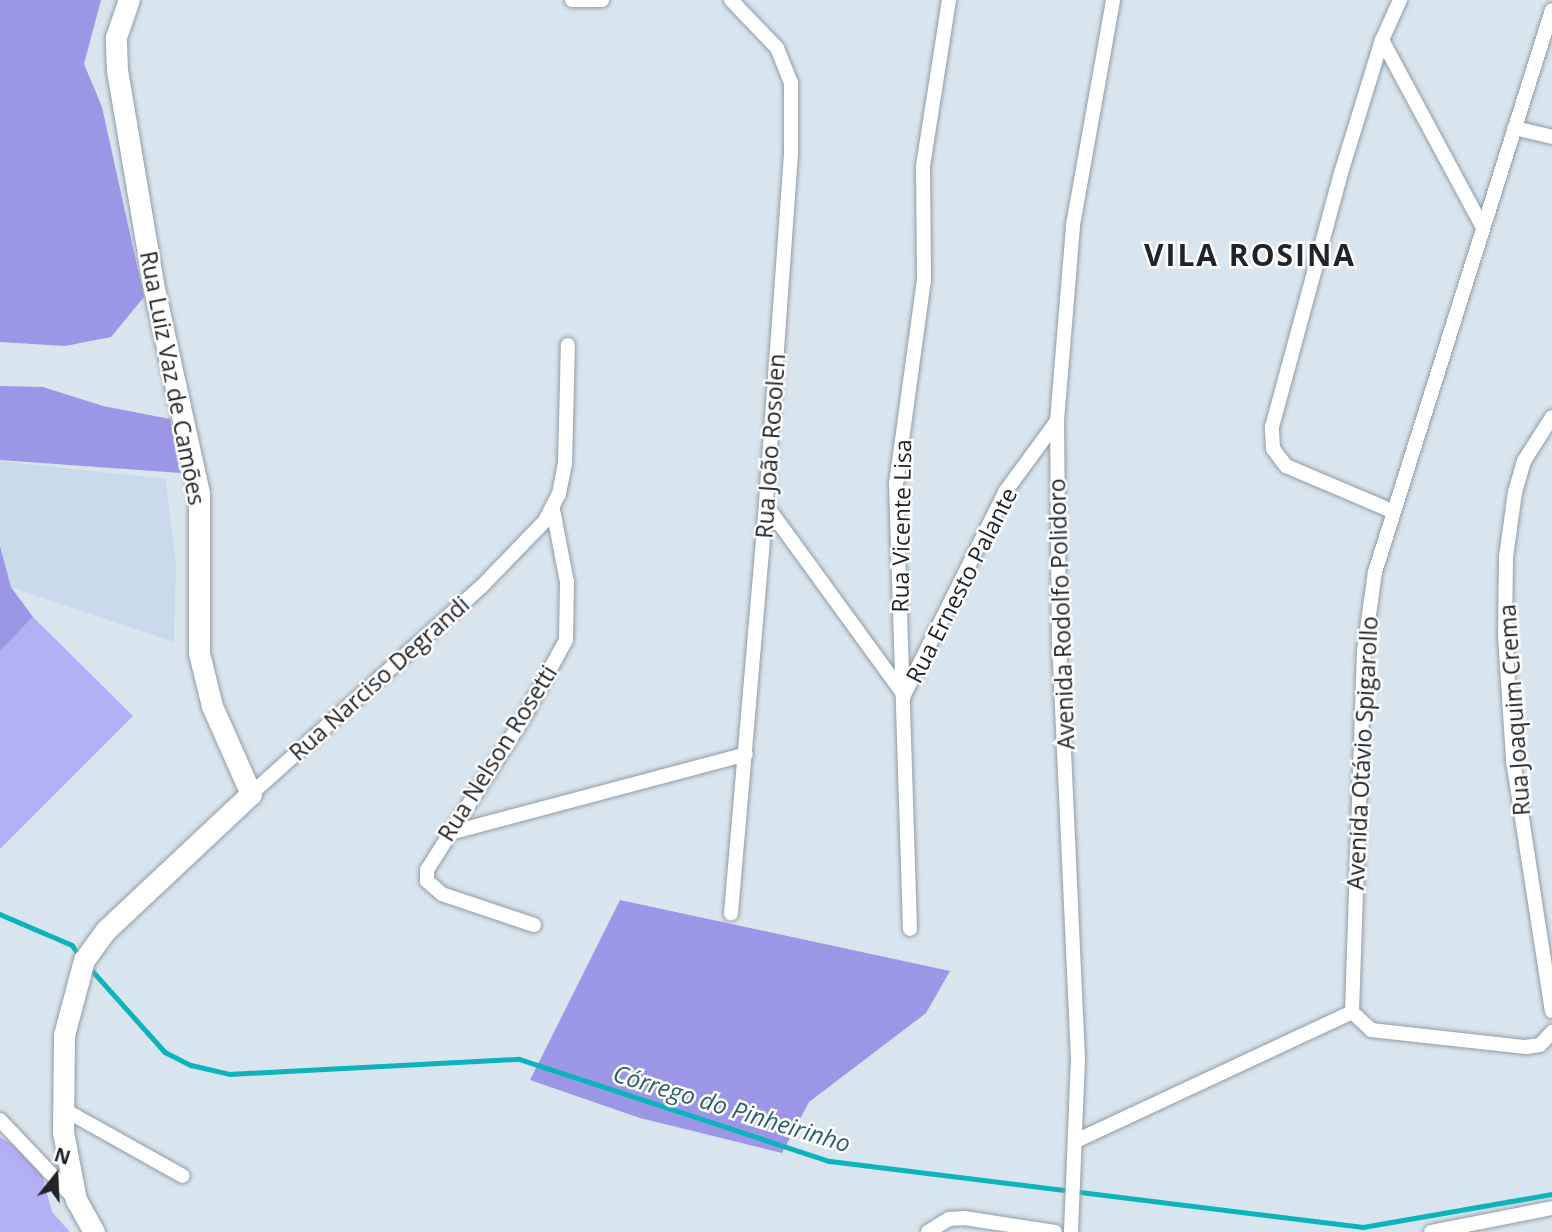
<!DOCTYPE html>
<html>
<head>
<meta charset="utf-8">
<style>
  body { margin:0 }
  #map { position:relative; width:1552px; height:1232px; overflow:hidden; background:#d9e5ee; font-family:"Open Sans",sans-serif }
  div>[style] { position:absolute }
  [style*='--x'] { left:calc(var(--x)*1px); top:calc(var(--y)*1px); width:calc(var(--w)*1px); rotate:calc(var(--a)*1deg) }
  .built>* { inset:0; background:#c9daea }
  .green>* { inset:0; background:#b3aff5 }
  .forest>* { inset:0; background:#9c96e7 }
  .stream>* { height:4.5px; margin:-2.25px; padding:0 2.25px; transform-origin:2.25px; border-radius:2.25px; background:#0cb3bd }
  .roads { filter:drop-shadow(0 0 2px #919ca5) drop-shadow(0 0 2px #919ca5) }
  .minor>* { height:14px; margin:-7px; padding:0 7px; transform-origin:7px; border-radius:7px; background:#fff }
  .secondary>* { height:21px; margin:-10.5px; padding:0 10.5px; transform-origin:10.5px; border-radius:10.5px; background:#fff }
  span { translate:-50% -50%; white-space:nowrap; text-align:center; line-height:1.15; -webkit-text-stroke:5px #fff; paint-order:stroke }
  .street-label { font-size:23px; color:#202428 }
  .water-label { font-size:24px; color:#286065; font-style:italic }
  .district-label { font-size:30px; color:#202428; font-weight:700; letter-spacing:2px }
  .north { position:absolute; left:21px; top:1141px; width:70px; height:70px; -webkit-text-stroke:5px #fff; paint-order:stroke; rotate:18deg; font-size:19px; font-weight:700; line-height:28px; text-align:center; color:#202428 }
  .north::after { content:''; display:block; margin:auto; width:24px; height:32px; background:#202428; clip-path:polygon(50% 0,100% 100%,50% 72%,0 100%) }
</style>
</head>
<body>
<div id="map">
  <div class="built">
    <div style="clip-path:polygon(0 461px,166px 479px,176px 567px,174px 642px,11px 587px,0 546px)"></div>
  </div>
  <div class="green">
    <div style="clip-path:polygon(33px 617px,133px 716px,0 849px,0 651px)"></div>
    <div style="clip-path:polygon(0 1137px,38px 1160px,52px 1212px,70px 1232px,0 1232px)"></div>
  </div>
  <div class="forest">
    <div style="clip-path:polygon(0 0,101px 0,84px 64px,102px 107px,144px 297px,111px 337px,65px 346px,0 342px)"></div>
    <div style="clip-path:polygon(0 386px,43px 387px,103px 406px,170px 419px,181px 473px,0 460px)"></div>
    <div style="clip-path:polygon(0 546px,11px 587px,33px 617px,0 651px)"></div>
    <div style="clip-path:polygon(620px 900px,950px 971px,926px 1013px,809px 1102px,782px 1153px,640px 1118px,530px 1080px)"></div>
  </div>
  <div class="stream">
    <div style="--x:0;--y:914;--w:78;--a:23.3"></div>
    <div style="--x:72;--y:945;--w:12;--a:55"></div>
    <div style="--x:89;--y:967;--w:114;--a:48.2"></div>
    <div style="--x:165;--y:1052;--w:29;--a:27"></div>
    <div style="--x:191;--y:1065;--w:39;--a:13"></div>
    <div style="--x:229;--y:1074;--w:290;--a:-3"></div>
    <div style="--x:519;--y:1059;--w:327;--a:18.2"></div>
    <div style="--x:830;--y:1161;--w:537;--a:7.06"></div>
    <div style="--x:1363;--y:1227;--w:192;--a:-9.9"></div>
  </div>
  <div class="roads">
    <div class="minor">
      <div style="--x:572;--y:0;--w:30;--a:0"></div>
      <div style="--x:731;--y:0;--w:66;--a:46.2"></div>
      <div style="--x:777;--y:48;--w:37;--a:68"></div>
      <div style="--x:791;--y:82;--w:72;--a:90"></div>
      <div style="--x:791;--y:154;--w:352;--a:94.1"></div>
      <div style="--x:766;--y:505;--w:410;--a:94.9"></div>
      <div style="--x:1382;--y:40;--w:211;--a:61.7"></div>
      <div style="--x:1514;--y:128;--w:39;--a:13"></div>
      <div style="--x:1552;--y:417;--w:52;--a:122.5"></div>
      <div style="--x:1524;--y:461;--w:32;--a:106"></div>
      <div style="--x:1515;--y:492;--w:66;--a:97.9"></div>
      <div style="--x:1506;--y:557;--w:78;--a:90.7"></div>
      <div style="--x:1505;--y:635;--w:125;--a:86.3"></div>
      <div style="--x:1513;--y:760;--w:254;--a:81.2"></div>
      <div style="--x:766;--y:505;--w:235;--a:54"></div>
      <div style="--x:904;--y:695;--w:227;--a:-63.5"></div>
      <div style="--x:1005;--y:492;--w:88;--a:-53.8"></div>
      <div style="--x:1392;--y:511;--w:115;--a:-157"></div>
      <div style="--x:1286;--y:466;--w:21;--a:-127"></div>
      <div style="--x:1273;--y:449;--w:22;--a:-93"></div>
      <div style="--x:1272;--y:427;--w:263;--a:-74.8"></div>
      <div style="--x:1341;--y:173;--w:139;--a:-72.9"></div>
      <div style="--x:1382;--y:40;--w:44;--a:-65.8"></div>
      <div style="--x:251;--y:794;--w:309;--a:-42"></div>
      <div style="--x:481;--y:587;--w:92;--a:-45.9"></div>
      <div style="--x:545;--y:521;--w:30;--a:-63"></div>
      <div style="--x:559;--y:494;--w:31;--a:-79"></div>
      <div style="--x:565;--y:464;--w:119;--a:-88.6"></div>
      <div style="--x:450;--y:833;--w:306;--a:-14.9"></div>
      <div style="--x:534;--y:925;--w:97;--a:-161.4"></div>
      <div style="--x:442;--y:894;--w:20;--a:-139"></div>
      <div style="--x:427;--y:881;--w:11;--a:-90"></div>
      <div style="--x:427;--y:870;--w:181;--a:-57.6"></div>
      <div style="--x:524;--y:717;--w:88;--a:-61.4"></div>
      <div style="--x:566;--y:640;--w:58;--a:-89"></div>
      <div style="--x:567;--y:582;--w:73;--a:-101"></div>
      <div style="--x:910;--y:929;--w:445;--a:-91.8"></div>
      <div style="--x:896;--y:484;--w:207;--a:-82.2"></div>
      <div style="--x:924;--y:279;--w:113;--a:-90.5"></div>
      <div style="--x:923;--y:166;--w:168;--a:-81.1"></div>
      <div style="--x:1352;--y:1012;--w:361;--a:-88.1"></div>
      <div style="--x:1364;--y:651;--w:80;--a:-82.1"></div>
      <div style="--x:1375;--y:572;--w:589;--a:-72.52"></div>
      <div style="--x:1352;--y:1012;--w:26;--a:43"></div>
      <div style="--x:1371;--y:1030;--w:156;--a:6.3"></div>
      <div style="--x:1526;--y:1047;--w:14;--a:-8"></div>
      <div style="--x:1540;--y:1045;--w:18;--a:-47"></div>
      <div style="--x:63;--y:1109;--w:137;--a:29.2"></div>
      <div style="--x:0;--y:1120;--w:109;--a:46.5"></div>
      <div style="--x:1078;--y:1140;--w:302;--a:-25"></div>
      <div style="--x:928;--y:1232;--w:25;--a:-32"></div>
      <div style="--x:949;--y:1219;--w:15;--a:-4"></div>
      <div style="--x:964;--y:1218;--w:92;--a:8.7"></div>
      <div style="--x:1071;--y:1232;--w:173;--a:-87.7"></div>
      <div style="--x:1078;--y:1059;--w:415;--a:-92.6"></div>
      <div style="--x:1059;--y:644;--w:223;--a:-90.5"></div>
      <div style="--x:1057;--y:421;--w:197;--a:-85.3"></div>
      <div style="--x:1073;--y:225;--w:229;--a:-79.9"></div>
      <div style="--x:1431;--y:1232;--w:123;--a:-11.2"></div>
    </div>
    <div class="secondary">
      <div style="--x:94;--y:1232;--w:37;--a:-119"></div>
      <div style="--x:76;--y:1200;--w:69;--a:-100.8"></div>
      <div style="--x:63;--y:1132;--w:97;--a:-89.4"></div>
      <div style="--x:64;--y:1035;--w:78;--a:-75.1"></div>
      <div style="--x:84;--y:960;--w:37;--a:-54"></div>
      <div style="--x:106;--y:930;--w:199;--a:-43.2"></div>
      <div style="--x:251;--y:794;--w:96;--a:-113.9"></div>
      <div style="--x:212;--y:706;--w:55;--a:-103.8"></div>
      <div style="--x:199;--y:653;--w:160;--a:-90"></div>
      <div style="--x:199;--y:493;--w:215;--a:-102.4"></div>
      <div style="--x:153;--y:283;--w:215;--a:-99.6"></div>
      <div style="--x:117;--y:71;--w:34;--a:-92"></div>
      <div style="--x:116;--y:37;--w:39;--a:-71"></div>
    </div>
  </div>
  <div class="street-label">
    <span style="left:173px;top:378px;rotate:79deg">Rua Luiz Vaz de Camões</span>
    <span style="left:770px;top:446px;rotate:-86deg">Rua João Rosolen</span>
    <span style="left:901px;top:526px;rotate:-89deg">Rua Vicente Lisa</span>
    <span style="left:961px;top:585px;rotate:-63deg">Rua Ernesto Palante</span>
    <span style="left:1061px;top:614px;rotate:-92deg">Avenida Rodolfo Polidoro</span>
    <span style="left:379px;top:678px;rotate:-42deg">Rua Narciso Degrandi</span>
    <span style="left:1514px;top:710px;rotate:-94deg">Rua Joaquim Crema</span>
    <span style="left:497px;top:753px;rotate:-58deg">Rua Nelson Rosetti</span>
    <span style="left:1362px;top:753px;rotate:-87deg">Avenida Otávio Spigarollo</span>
  </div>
  <div class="water-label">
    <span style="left:732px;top:1108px;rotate:17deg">Córrego do Pinheirinho</span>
  </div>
  <div class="district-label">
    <span style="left:1250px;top:255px">VILA ROSINA</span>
  </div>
  <div class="north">N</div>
</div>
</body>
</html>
